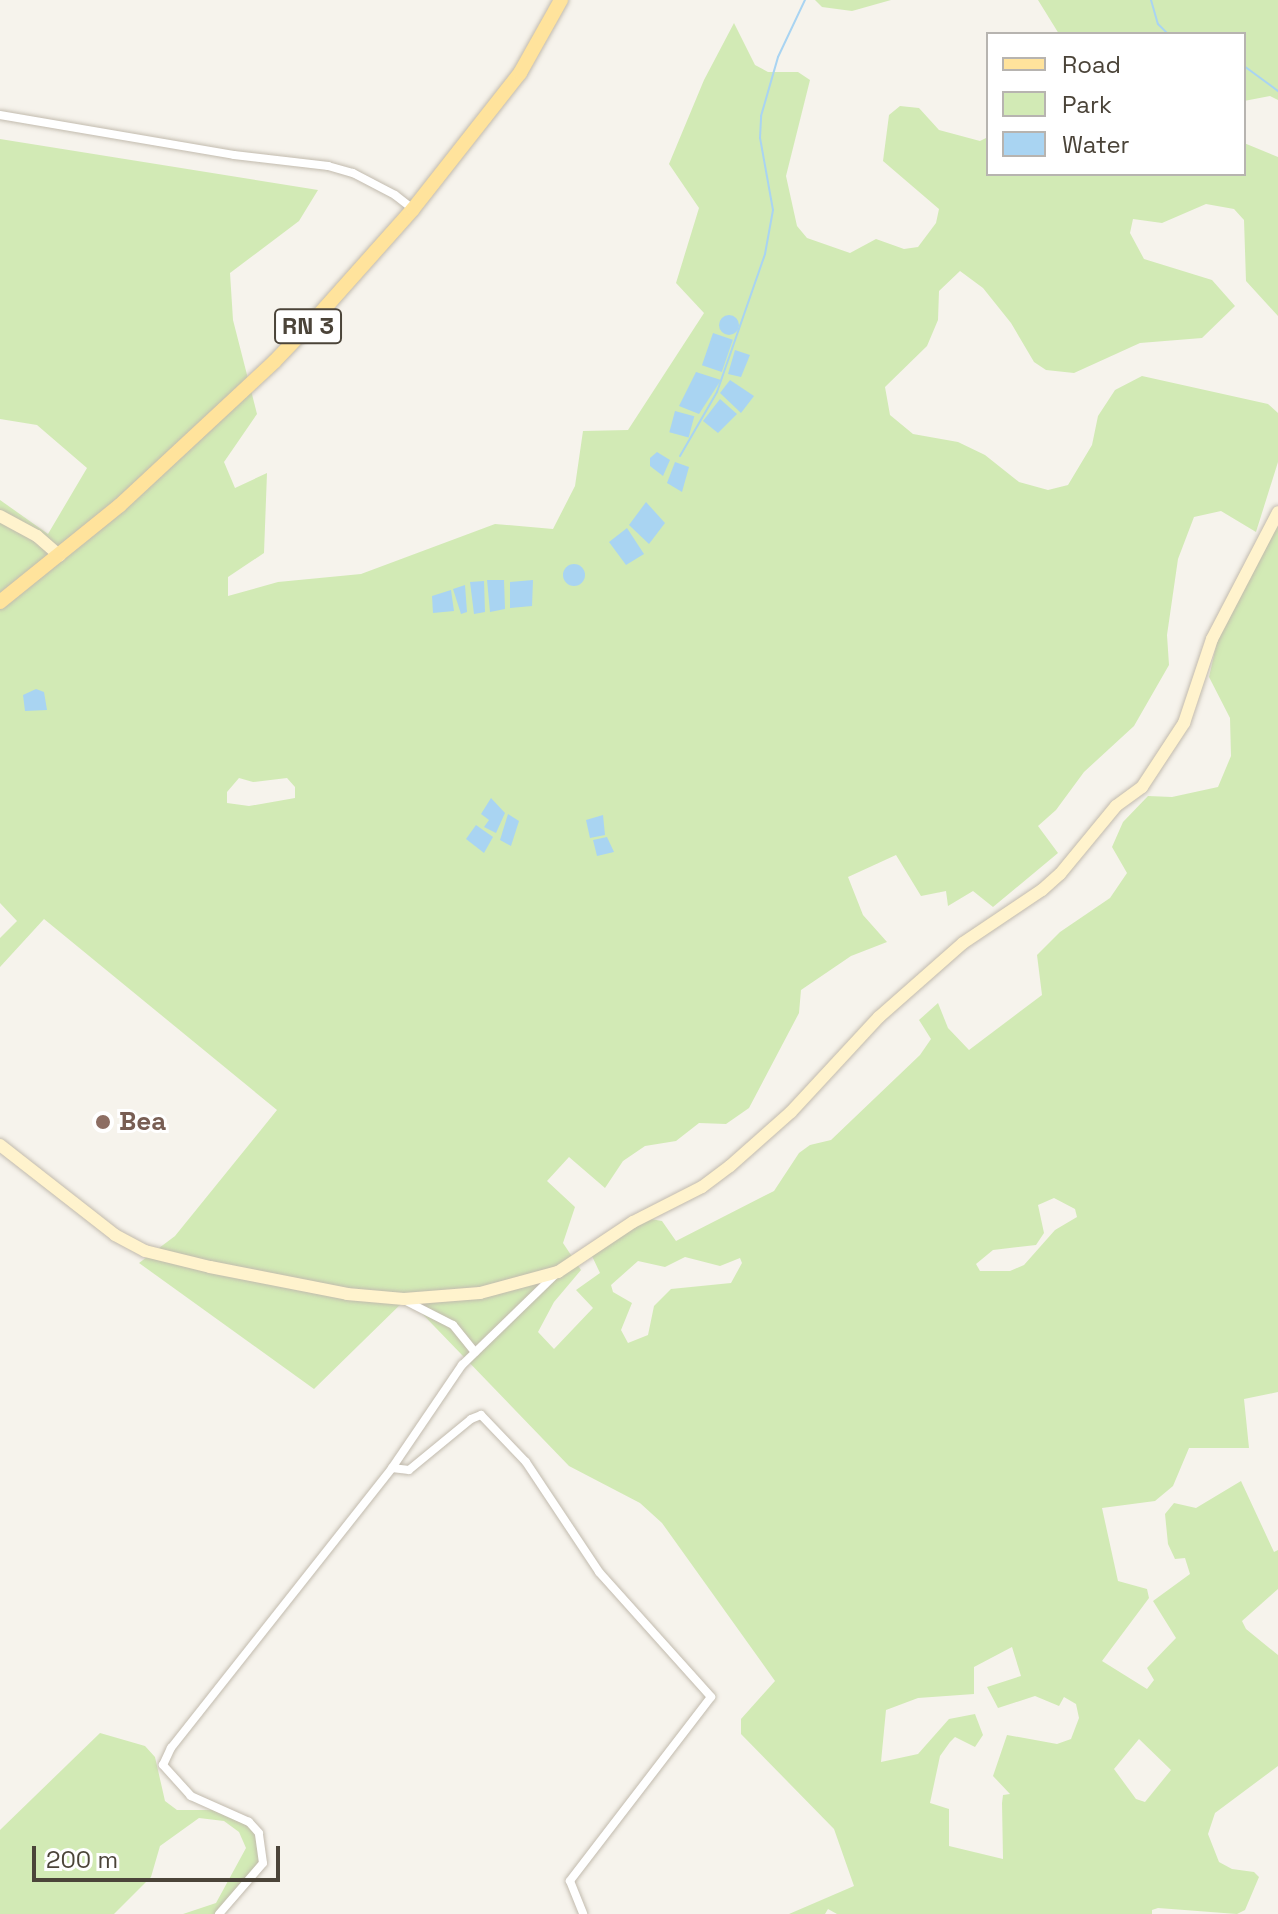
<!DOCTYPE html>
<html>
<head>
<meta charset="utf-8">
<style>
  body { margin:0 }
  #map { position:relative; width:1278px; height:1914px; overflow:hidden; background:#f6f3ec; font-family:"Space Grotesk",sans-serif }
  div>[style] { position:absolute }
  [style*='--x'] { left:calc(var(--x)*1px); top:calc(var(--y)*1px); width:calc(var(--w)*1px); rotate:calc(var(--a)*1deg) }
  .green>* { inset:0; background:#d2eab5 }
  .water>* { inset:0; background:#a9d4f2; transform-origin:0 0 }
  .round { border-radius:50% }
  .stream>* { height:2px; margin:-1px; padding:0 1px; transform-origin:1px; border-radius:1px; background:#a9d4f2 }
  .roads { filter:drop-shadow(0 0 2px #c2bbae) drop-shadow(0 0 2px #c2bbae) }
  .street>* { height:8px; margin:-4px; padding:0 4px; transform-origin:4px; border-radius:4px; background:#fff }
  .secondary>* { height:12px; margin:-6px; padding:0 6px; transform-origin:6px; border-radius:6px; background:#fff3cd }
  .primary>* { height:14px; margin:-7px; padding:0 7px; transform-origin:7px; border-radius:7px; background:#ffe39c }
  .dots>* { width:22px; height:22px; translate:-50% -50%; box-sizing:border-box; border:4px solid #fff; border-radius:50% }
  span { translate:-50% -50%; white-space:nowrap; text-align:center; line-height:1.15; -webkit-text-stroke:6px #fff; paint-order:stroke }
  .shield-label span { padding:2px 6px; background:#fff; border:2px solid; border-radius:6px; -webkit-text-stroke-width:0 }
  .shield-label { font-size:24px; color:#4b4439; font-weight:700 }
  .education-label { font-size:26px; color:#785e54; font-weight:700 }
  .left { translate:0 -50%; text-align:left }
  .legend { position:absolute; left:986px; top:32px; width:260px; height:144px; box-sizing:border-box; background:#fff; border:2px solid #b7b4b0; margin:0; padding:10px 14px; list-style:none; font-size:24px; color:#4b4439 }
  .legend li { display:flex; align-items:center; gap:16px; height:40px }
  .legend b { width:40px; border:2px solid #b7b4b0 }
  .scale { position:absolute; left:32px; top:1846px; width:248px; height:36px; box-sizing:border-box; border:4px solid #4b4439; border-top:0; padding-left:10px; font-size:24px; line-height:28px; white-space:nowrap; color:#4b4439; -webkit-text-stroke:6px #fff; paint-order:stroke }
</style>
</head>
<body>
<div id="map">
  <div class="green">
    <div style="clip-path:polygon(815px 0,891px 0,852px 11px,822px 7px)"></div>
    <div style="clip-path:polygon(1038px 0,1278px 0,1278px 100px,1270px 96px,1244px 101px,1244px 34px,1059px 34px)"></div>
    <div style="clip-path:polygon(evenodd,734px 23px,755px 65px,768px 72px,798px 72px,810px 80px,786px 176px,797px 226px,807px 238px,850px 253px,876px 239px,904px 249px,918px 247px,936px 223px,939px 209px,883px 161px,889px 115px,900px 106px,919px 108px,939px 130px,980px 141px,988px 137px,988px 174px,1244px 174px,1244px 143px,1278px 157px,1278px 316px,1246px 281px,1244px 220px,1234px 209px,1206px 204px,1162px 223px,1133px 219px,1130px 233px,1144px 259px,1212px 280px,1235px 306px,1202px 338px,1140px 343px,1074px 373px,1046px 370px,1034px 362px,1011px 323px,983px 288px,960px 271px,939px 291px,938px 320px,927px 346px,885px 387px,890px 415px,913px 434px,958px 442px,985px 455px,1019px 482px,1048px 490px,1068px 485px,1092px 445px,1098px 416px,1115px 390px,1142px 376px,1268px 404px,1278px 413px,1278px 462px,1256px 532px,1221px 511px,1194px 517px,1178px 559px,1167px 635px,1169px 665px,1134px 726px,1084px 772px,1056px 810px,1038px 826px,1058px 853px,993px 907px,973px 891px,948px 906px,946px 891px,921px 896px,896px 855px,848px 877px,863px 915px,887px 942px,851px 956px,801px 990px,799px 1013px,749px 1108px,726px 1124px,699px 1123px,676px 1141px,645px 1146px,623px 1161px,605px 1188px,569px 1157px,547px 1181px,575px 1207px,563px 1243px,581px 1270px,554px 1302px,538px 1332px,554px 1349px,593px 1308px,576px 1290px,600px 1273px,591px 1254px,645px 1218px,662px 1221px,676px 1241px,774px 1191px,799px 1153px,810px 1145px,831px 1140px,920px 1055px,931px 1039px,919px 1020px,938px 1003px,948px 1028px,969px 1050px,1042px 995px,1037px 955px,1060px 932px,1110px 898px,1127px 873px,1112px 847px,1123px 822px,1148px 796px,1172px 797px,1218px 787px,1231px 756px,1230px 718px,1209px 677px,1219px 633px,1244px 576px,1278px 526px,1278px 1392px,1244px 1399px,1249px 1448px,1189px 1448px,1173px 1486px,1155px 1501px,1102px 1508px,1118px 1581px,1147px 1589px,1149px 1598px,1102px 1661px,1147px 1689px,1154px 1680px,1147px 1668px,1176px 1638px,1153px 1601px,1190px 1574px,1185px 1558px,1175px 1559px,1168px 1544px,1165px 1514px,1174px 1503px,1196px 1508px,1241px 1481px,1274px 1552px,1278px 1550px,1278px 1589px,1242px 1621px,1246px 1629px,1278px 1655px,1278px 1766px,1215px 1813px,1208px 1834px,1219px 1862px,1232px 1869px,1254px 1872px,1259px 1877px,1245px 1910px,1237px 1914px,1158px 1908px,1152px 1910px,1152px 1914px,837px 1914px,828px 1909px,825px 1914px,789px 1914px,854px 1886px,834px 1829px,741px 1734px,741px 1719px,775px 1681px,662px 1523px,640px 1503px,569px 1466px,407px 1298px,314px 1389px,139px 1263px,175px 1236px,277px 1110px,44px 919px,0 967px,0 938px,17px 921px,0 903px,0 500px,48px 534px,87px 468px,37px 425px,0 419px,0 139px,318px 190px,299px 221px,230px 273px,233px 320px,257px 414px,224px 462px,235px 488px,267px 473px,264px 553px,228px 577px,228px 596px,278px 582px,361px 574px,495px 524px,553px 529px,575px 486px,583px 431px,628px 430px,704px 313px,676px 283px,699px 208px,669px 164px,704px 80px,734px 23px,239px 778px,253px 782px,287px 778px,295px 787px,295px 798px,249px 806px,227px 803px,227px 792px,239px 778px,734px 23px,1054px 1198px,1075px 1209px,1077px 1217px,1055px 1230px,1024px 1265px,1010px 1271px,980px 1271px,976px 1264px,993px 1250px,1036px 1245px,1044px 1233px,1038px 1205px,1054px 1198px,734px 23px,685px 1257px,720px 1266px,740px 1258px,742px 1263px,731px 1283px,671px 1289px,654px 1306px,648px 1335px,628px 1343px,621px 1330px,632px 1303px,613px 1292px,611px 1285px,638px 1261px,665px 1267px,685px 1257px,734px 23px,1012px 1647px,1021px 1676px,987px 1687px,998px 1708px,1035px 1696px,1059px 1706px,1064px 1697px,1076px 1704px,1079px 1718px,1071px 1739px,1057px 1744px,1007px 1735px,993px 1776px,1010px 1794px,1003px 1795px,1002px 1803px,1003px 1859px,949px 1846px,949px 1809px,930px 1803px,940px 1756px,950px 1742px,955px 1737px,975px 1747px,983px 1735px,975px 1714px,949px 1719px,918px 1754px,881px 1762px,886px 1710px,918px 1698px,974px 1694px,974px 1667px,1012px 1647px,734px 23px,1139px 1739px,1171px 1770px,1145px 1802px,1136px 1799px,1114px 1769px,1139px 1739px)"></div>
    <div style="clip-path:polygon(100px 1733px,145px 1746px,155px 1757px,165px 1801px,177px 1810px,225px 1810px,250px 1826px,257px 1839px,259px 1867px,222px 1914px,183px 1914px,216px 1903px,246px 1848px,239px 1832px,224px 1821px,199px 1818px,160px 1846px,151px 1877px,114px 1914px,0 1914px,0 1830px)"></div>
  </div>
  <div class="water">
    <div class="round" style="left:719px;top:315px;width:20px;height:20px"></div>
    <div style="left:713px;top:333px;width:21px;height:34px;rotate:19deg"></div>
    <div style="clip-path:polygon(735px 350px,750px 355px,741px 377px,728px 374px)"></div>
    <div style="clip-path:polygon(696px 372px,721px 380px,699px 414px,679px 406px)"></div>
    <div style="clip-path:polygon(730px 380px,754px 396px,741px 413px,720px 393px)"></div>
    <div style="clip-path:polygon(720px 399px,737px 414px,718px 433px,703px 421px)"></div>
    <div style="left:675px;top:411px;width:20px;height:22px;rotate:15deg"></div>
    <div style="clip-path:polygon(657px 452px,670px 460px,663px 476px,650px 466px,650px 458px)"></div>
    <div style="clip-path:polygon(675px 462px,689px 467px,682px 492px,667px 483px)"></div>
    <div style="clip-path:polygon(646px 502px,665px 523px,649px 544px,629px 525px)"></div>
    <div style="clip-path:polygon(627px 528px,644px 554px,626px 565px,609px 542px)"></div>
    <div class="round" style="left:563px;top:564px;width:22px;height:22px"></div>
    <div style="clip-path:polygon(504px 580px,505px 609px,490px 612px,487px 580px)"></div>
    <div style="clip-path:polygon(533px 580px,532px 606px,510px 608px,510px 582px)"></div>
    <div style="clip-path:polygon(484px 581px,485px 612px,474px 614px,470px 582px)"></div>
    <div style="clip-path:polygon(465px 585px,467px 612px,461px 614px,453px 589px)"></div>
    <div style="clip-path:polygon(451px 590px,454px 611px,433px 613px,432px 596px)"></div>
    <div style="clip-path:polygon(36px 689px,44px 692px,47px 710px,25px 711px,23px 695px)"></div>
    <div style="clip-path:polygon(491px 798px,505px 813px,496px 833px,484px 827px,489px 820px,481px 814px)"></div>
    <div style="clip-path:polygon(508px 814px,519px 821px,511px 846px,500px 840px)"></div>
    <div style="clip-path:polygon(603px 815px,605px 835px,590px 838px,586px 820px)"></div>
    <div style="clip-path:polygon(476px 825px,493px 837px,484px 853px,466px 839px)"></div>
    <div style="clip-path:polygon(607px 837px,614px 852px,597px 856px,593px 840px)"></div>
  </div>
  <div class="stream">
    <div style="--x:1151;--y:0;--w:25;--a:74"></div>
    <div style="--x:1158;--y:24;--w:14;--a:45"></div>
    <div style="--x:1244;--y:66;--w:42;--a:36.3"></div>
    <div style="--x:680;--y:456;--w:74;--a:-60"></div>
    <div style="--x:717;--y:392;--w:146;--a:-70.8"></div>
    <div style="--x:765;--y:254;--w:45;--a:-79.7"></div>
    <div style="--x:773;--y:210;--w:73;--a:-100.2"></div>
    <div style="--x:760;--y:138;--w:22;--a:-87"></div>
    <div style="--x:761;--y:116;--w:61;--a:-73.9"></div>
    <div style="--x:778;--y:57;--w:63;--a:-64.7"></div>
  </div>
  <div class="roads">
    <div class="street">
      <div style="--x:0;--y:115;--w:237;--a:9.7"></div>
      <div style="--x:234;--y:155;--w:95;--a:6.7"></div>
      <div style="--x:328;--y:166;--w:26;--a:16"></div>
      <div style="--x:353;--y:173;--w:47;--a:27.6"></div>
      <div style="--x:395;--y:195;--w:23;--a:38"></div>
      <div style="--x:404;--y:1300;--w:55;--a:27"></div>
      <div style="--x:453;--y:1325;--w:35;--a:51"></div>
      <div style="--x:392;--y:1468;--w:17;--a:7"></div>
      <div style="--x:409;--y:1470;--w:80;--a:-39.4"></div>
      <div style="--x:471;--y:1419;--w:11;--a:-22"></div>
      <div style="--x:481;--y:1415;--w:65;--a:46.2"></div>
      <div style="--x:526;--y:1462;--w:132;--a:56.4"></div>
      <div style="--x:599;--y:1572;--w:168;--a:48.1"></div>
      <div style="--x:711;--y:1697;--w:232;--a:127.5"></div>
      <div style="--x:570;--y:1881;--w:35;--a:68"></div>
      <div style="--x:219;--y:1914;--w:67;--a:-49.2"></div>
      <div style="--x:263;--y:1863;--w:30;--a:-98"></div>
      <div style="--x:259;--y:1833;--w:15;--a:-132"></div>
      <div style="--x:249;--y:1822;--w:64;--a:-155.9"></div>
      <div style="--x:191;--y:1796;--w:42;--a:-132.1"></div>
      <div style="--x:163;--y:1765;--w:19;--a:-65"></div>
      <div style="--x:171;--y:1748;--w:357;--a:-51.7"></div>
      <div style="--x:392;--y:1468;--w:125;--a:-55.8"></div>
      <div style="--x:462;--y:1365;--w:129;--a:-44.1"></div>
    </div>
    <div class="secondary">
      <div style="--x:0;--y:516;--w:42;--a:28.4"></div>
      <div style="--x:37;--y:536;--w:30;--a:41"></div>
      <div style="--x:0;--y:1145;--w:146;--a:38"></div>
      <div style="--x:115;--y:1235;--w:34;--a:28"></div>
      <div style="--x:145;--y:1251;--w:67;--a:13.8"></div>
      <div style="--x:210;--y:1267;--w:140;--a:11.1"></div>
      <div style="--x:347;--y:1294;--w:57;--a:5"></div>
      <div style="--x:404;--y:1299;--w:76;--a:-4.5"></div>
      <div style="--x:480;--y:1293;--w:81;--a:-15.1"></div>
      <div style="--x:558;--y:1272;--w:90;--a:-33.7"></div>
      <div style="--x:633;--y:1222;--w:77;--a:-26.9"></div>
      <div style="--x:702;--y:1187;--w:35;--a:-37"></div>
      <div style="--x:730;--y:1166;--w:81;--a:-41.5"></div>
      <div style="--x:791;--y:1112;--w:129;--a:-47.2"></div>
      <div style="--x:879;--y:1017;--w:112;--a:-41.4"></div>
      <div style="--x:963;--y:943;--w:95;--a:-33.9"></div>
      <div style="--x:1042;--y:890;--w:24;--a:-42"></div>
      <div style="--x:1060;--y:874;--w:88;--a:-50.5"></div>
      <div style="--x:1116;--y:806;--w:32;--a:-36"></div>
      <div style="--x:1142;--y:787;--w:77;--a:-56.7"></div>
      <div style="--x:1184;--y:723;--w:89;--a:-71.6"></div>
      <div style="--x:1212;--y:639;--w:143;--a:-62.5"></div>
    </div>
    <div class="primary">
      <div style="--x:0;--y:602;--w:154;--a:-38.9"></div>
      <div style="--x:120;--y:505;--w:210;--a:-42.9"></div>
      <div style="--x:274;--y:362;--w:61;--a:-46.3"></div>
      <div style="--x:316;--y:318;--w:146;--a:-48.3"></div>
      <div style="--x:413;--y:209;--w:173;--a:-51.8"></div>
      <div style="--x:520;--y:73;--w:84;--a:-60.7"></div>
    </div>
  </div>
  <div class="dots">
    <div style="left:103px;top:1122px;background:#8d6e63"></div>
  </div>
  <div class="shield-label">
    <span style="left:308px;top:326px">RN 3</span>
  </div>
  <div class="education-label">
    <span class="left" style="left:119px;top:1122px">Bea</span>
  </div>
  <ul class="legend">
  <li><b style="height:10px;background:#ffe39c"></b>Road</li>
  <li><b style="height:22px;background:#d2eab5"></b>Park</li>
  <li><b style="height:22px;background:#a9d4f2"></b>Water</li>
  </ul>
  <div class="scale">200 m</div>
</div>
</body>
</html>
